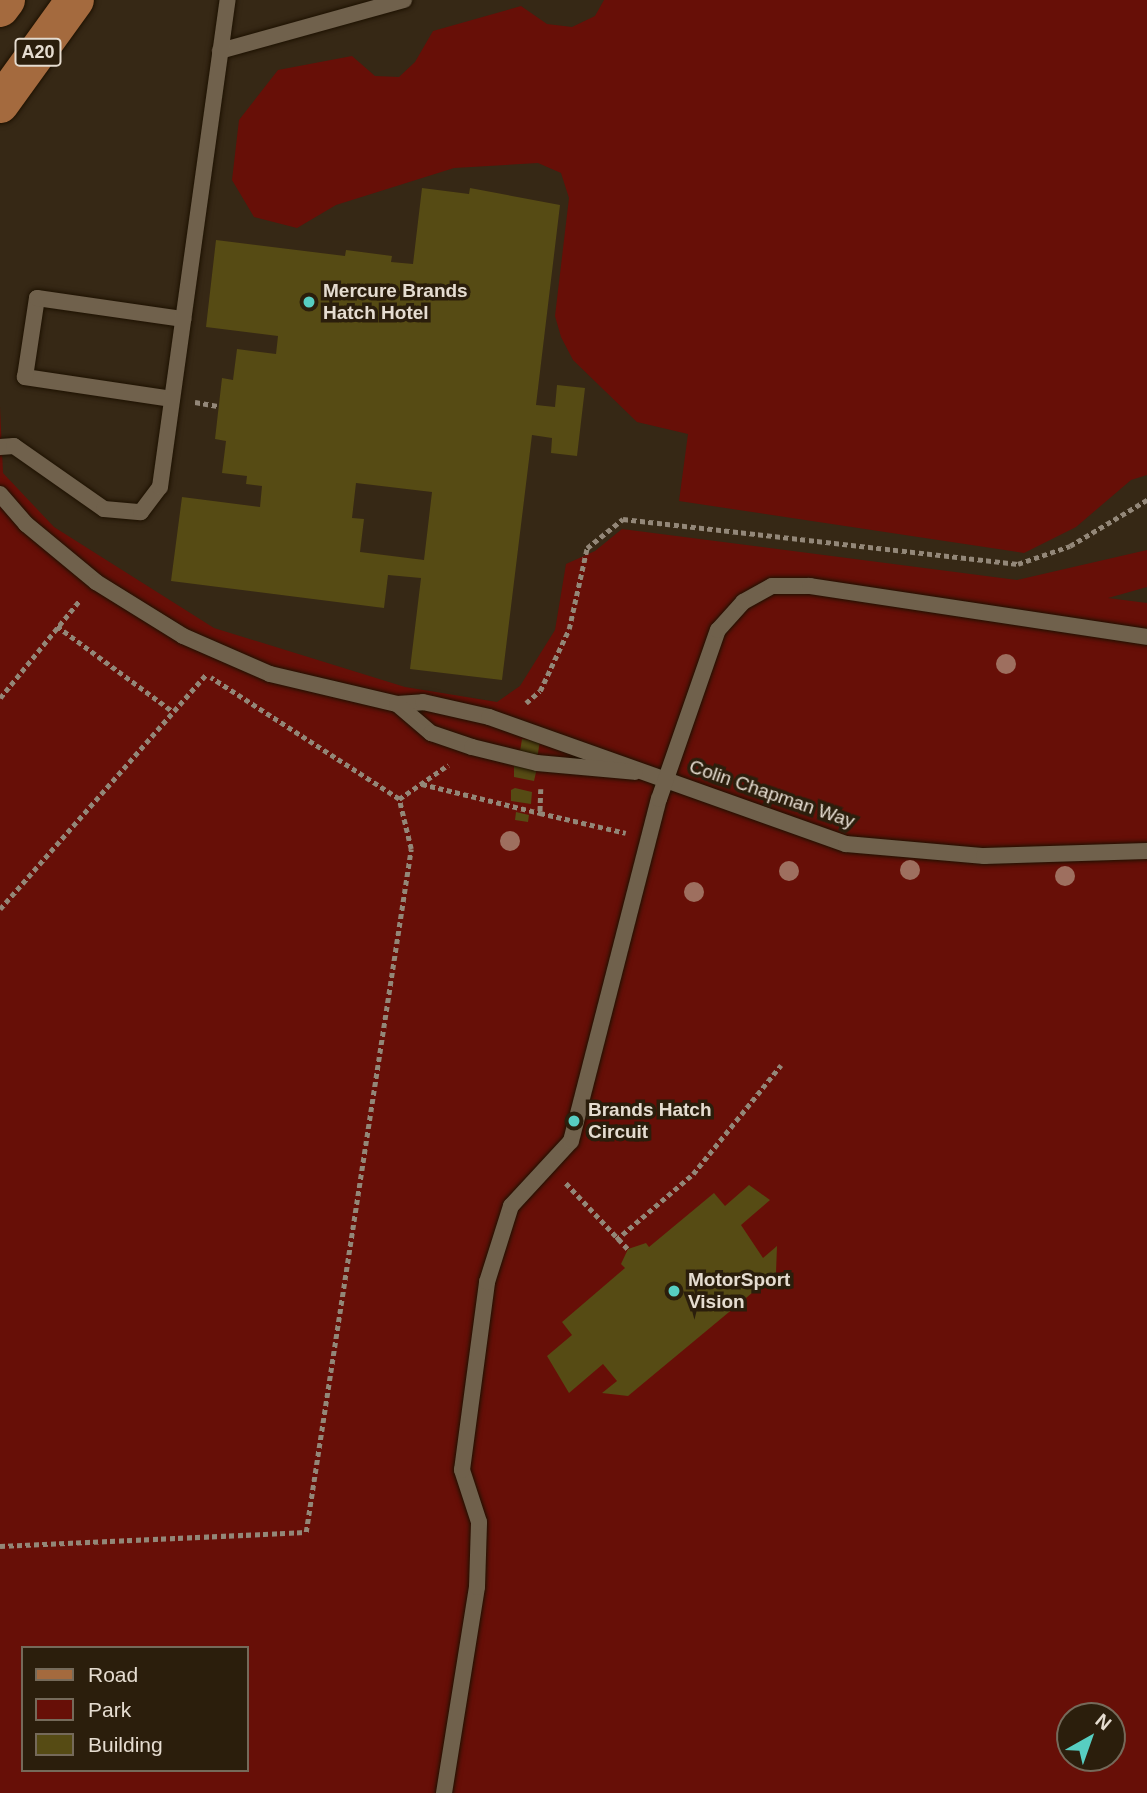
<!DOCTYPE html>
<html>
<head>
<meta charset="utf-8">
<style>
  body { margin:0 }
  #map { position:relative; width:1147px; height:1793px; overflow:hidden; background:#362815; font-family:Helvetica,sans-serif }
  div>[style] { position:absolute }
  [style*='--x'] { left:calc(var(--x)*1px); top:calc(var(--y)*1px); width:calc(var(--w)*1px); rotate:calc(var(--a)*1deg) }
  .green>* { inset:0; background:#670f07 }
  .building>* { inset:0; background:#564b14; transform-origin:0 0 }
  .path>* { height:4.5px; margin-top:-2.25px; transform-origin:0; background:repeating-linear-gradient(90deg,#938778 0 5px,transparent 0 8.5px) }
  .roads { filter:drop-shadow(0 0 2px #1d1101) drop-shadow(0 0 2px #1d1101) }
  .service>* { height:16px; margin:-8px; padding:0 8px; transform-origin:8px; border-radius:8px; background:#70614c }
  .primary>* { height:38px; margin:-19px; padding:0 19px; transform-origin:19px; border-radius:19px; background:#a46a3e }
  .trees>* { width:20px; height:20px; margin:-10px; border-radius:50%; background:#9e6f5f }
  .dots>* { width:19px; height:19px; translate:-50% -50%; box-sizing:border-box; border:4px solid #2b1e0c; border-radius:50% }
  span { translate:-50% -50%; white-space:nowrap; text-align:center; line-height:1.15; -webkit-text-stroke:7px #2b1e0c; paint-order:stroke }
  .shield-label span { padding:2px 5px; background:#2b1e0c; border:2px solid; border-radius:5px; -webkit-text-stroke-width:0 }
  .shield-label { font-size:18px; color:#e5dcd0; font-weight:700 }
  .poi-label { font-size:19px; color:#e5dcd0; font-weight:700 }
  .left { translate:0 -50%; text-align:left }
  .street-label { font-size:19px; color:#e5dcd0 }
  .legend { position:absolute; left:21px; top:1646px; width:228px; height:126px; box-sizing:border-box; background:#2b1e0c; border:2px solid #756a5a; margin:0; padding:9px 12px; list-style:none; font-size:21px; color:#e5dcd0 }
  .legend li { display:flex; align-items:center; gap:14px; height:35px }
  .legend b { width:35px; border:2px solid #756a5a }
  .north { position:absolute; left:1056px; top:1702px; width:70px; height:70px; box-sizing:border-box; background:#2b1e0c; border:2px solid #756a5a; border-radius:50%; rotate:40deg; font-size:19px; font-weight:700; line-height:28px; text-align:center; color:#e5dcd0 }
  .north::after { content:''; display:block; margin:auto; width:24px; height:32px; background:#57cec2; clip-path:polygon(50% 0,100% 100%,50% 72%,0 100%) }
</style>
</head>
<body>
<div id="map">
  <div class="green">
    <div style="clip-path:polygon(604px 0,1147px 0,1147px 475px,1131px 480px,1076px 527px,1024px 553px,679px 501px,688px 434px,637px 422px,573px 360px,561px 337px,555px 316px,569px 198px,561px 173px,538px 163px,454px 168px,336px 205px,297px 228px,254px 217px,232px 180px,239px 120px,278px 70px,352px 56px,375px 76px,399px 77px,415px 62px,433px 31px,521px 6px,547px 24px,572px 27px,595px 16px)"></div>
    <div style="clip-path:polygon(evenodd,0 406px,3px 473px,54px 527px,214px 628px,405px 687px,497px 702px,520px 686px,555px 630px,566px 564px,595px 551px,622px 529px,1017px 580px,1147px 550px,1147px 587px,1108px 598px,1147px 603px,1147px 1793px,0 1793px,0 406px,23px 1648px,247px 1648px,247px 1770px,23px 1770px,23px 1648px,0 406px,1070px 1716px,1112px 1716px,1112px 1758px,1070px 1758px,1070px 1716px)"></div>
  </div>
  <div class="building">
    <div style="clip-path:polygon(evenodd,422px 188px,469px 194px,470px 188px,560px 205px,536px 405px,555px 407px,557px 385px,585px 388px,577px 456px,551px 453px,552px 438px,532px 435px,502px 680px,410px 669px,421px 578px,388px 575px,384px 608px,171px 581px,182px 497px,260px 507px,262px 486px,246px 484px,247px 476px,222px 473px,226px 441px,215px 439px,222px 378px,233px 380px,237px 349px,276px 354px,278px 336px,206px 327px,216px 240px,345px 256px,346px 250px,392px 256px,391px 262px,413px 264px,422px 188px,356px 483px,432px 492px,424px 560px,360px 552px,364px 519px,352px 518px,356px 483px)"></div>
    <div style="left:522px;top:739px;width:18px;height:14px;rotate:9deg"></div>
    <div style="clip-path:polygon(518px 765px,537px 768px,534px 781px,514px 777px,514px 766px)"></div>
    <div style="clip-path:polygon(515px 788px,532px 792px,531px 804px,511px 801px,511px 790px)"></div>
    <div style="clip-path:polygon(516px 812px,529px 815px,528px 822px,515px 820px)"></div>
    <div style="clip-path:polygon(749px 1185px,770px 1200px,741px 1225px,763px 1258px,777px 1246px,776px 1273px,628px 1396px,602px 1393px,617px 1381px,603px 1364px,569px 1393px,547px 1356px,572px 1335px,562px 1322px,625px 1268px,621px 1264px,628px 1249px,646px 1243px,649px 1247px,714px 1193px,725px 1206px)"></div>
  </div>
  <div class="path">
    <div style="--x:195;--y:402;--w:23;--a:10"></div>
    <div style="--x:57;--y:626;--w:142;--a:36.4"></div>
    <div style="--x:0;--y:698;--w:125;--a:-50.8"></div>
    <div style="--x:526;--y:703;--w:18;--a:-41"></div>
    <div style="--x:540;--y:691;--w:68;--a:-64.9"></div>
    <div style="--x:569;--y:629;--w:83;--a:-77.5"></div>
    <div style="--x:587;--y:548;--w:46;--a:-38.9"></div>
    <div style="--x:623;--y:519;--w:398;--a:6.5"></div>
    <div style="--x:1018;--y:564;--w:55;--a:-19.1"></div>
    <div style="--x:1070;--y:546;--w:90;--a:-30.9"></div>
    <div style="--x:422;--y:784;--w:122;--a:13.8"></div>
    <div style="--x:541;--y:789;--w:24;--a:92"></div>
    <div style="--x:540;--y:813;--w:88;--a:13.1"></div>
    <div style="--x:399;--y:799;--w:60;--a:-34.8"></div>
    <div style="--x:0;--y:909;--w:314;--a:-48.7"></div>
    <div style="--x:566;--y:1183;--w:91;--a:46.8"></div>
    <div style="--x:616;--y:1240;--w:101;--a:-40.6"></div>
    <div style="--x:693;--y:1174;--w:140;--a:-51.1"></div>
    <div style="--x:0;--y:1546;--w:306;--a:-2.6"></div>
    <div style="--x:306;--y:1532;--w:691;--a:-81.26"></div>
    <div style="--x:411;--y:849;--w:51;--a:-103.5"></div>
    <div style="--x:399;--y:799;--w:224;--a:-147.2"></div>
  </div>
  <div class="roads">
    <div class="service">
      <div style="--x:220;--y:51;--w:191;--a:-15.5"></div>
      <div style="--x:172;--y:399;--w:149;--a:-171.5"></div>
      <div style="--x:25;--y:377;--w:80;--a:-81.4"></div>
      <div style="--x:37;--y:298;--w:148;--a:8.2"></div>
      <div style="--x:0;--y:447;--w:14;--a:-4"></div>
      <div style="--x:14;--y:446;--w:110;--a:35"></div>
      <div style="--x:104;--y:509;--w:37;--a:5"></div>
      <div style="--x:141;--y:512;--w:31;--a:-53"></div>
      <div style="--x:160;--y:487;--w:492;--a:-82.1"></div>
      <div style="--x:0;--y:494;--w:40;--a:49"></div>
      <div style="--x:26;--y:524;--w:91;--a:39.6"></div>
      <div style="--x:96;--y:582;--w:102;--a:31.8"></div>
      <div style="--x:183;--y:636;--w:95;--a:23.6"></div>
      <div style="--x:270;--y:674;--w:130;--a:13.3"></div>
      <div style="--x:397;--y:704;--w:26;--a:-4"></div>
      <div style="--x:423;--y:702;--w:68;--a:12.8"></div>
      <div style="--x:489;--y:717;--w:379;--a:19.6"></div>
      <div style="--x:846;--y:844;--w:139;--a:5"></div>
      <div style="--x:984;--y:856;--w:163;--a:-1.8"></div>
      <div style="--x:397;--y:704;--w:45;--a:40.5"></div>
      <div style="--x:431;--y:733;--w:43;--a:18.9"></div>
      <div style="--x:472;--y:747;--w:67;--a:13.8"></div>
      <div style="--x:537;--y:763;--w:98;--a:5.2"></div>
      <div style="--x:444;--y:1793;--w:209;--a:-80.9"></div>
      <div style="--x:477;--y:1587;--w:65;--a:-88.2"></div>
      <div style="--x:479;--y:1522;--w:55;--a:-108.1"></div>
      <div style="--x:462;--y:1470;--w:190;--a:-82.4"></div>
      <div style="--x:487;--y:1282;--w:80;--a:-72.5"></div>
      <div style="--x:511;--y:1206;--w:88;--a:-47.3"></div>
      <div style="--x:571;--y:1141;--w:353;--a:-75.6"></div>
      <div style="--x:659;--y:799;--w:179;--a:-70.8"></div>
      <div style="--x:718;--y:630;--w:38;--a:-48"></div>
      <div style="--x:743;--y:602;--w:33;--a:-29"></div>
      <div style="--x:772;--y:586;--w:38;--a:0"></div>
      <div style="--x:810;--y:586;--w:341;--a:8.6"></div>
    </div>
    <div class="primary">
      <div style="--x:0;--y:8;--w:10;--a:-53"></div>
      <div style="--x:0;--y:104;--w:128;--a:-54.2"></div>
    </div>
  </div>
  <div class="trees">
    <div style="left:1006px;top:664px"></div>
    <div style="left:510px;top:841px"></div>
    <div style="left:910px;top:870px"></div>
    <div style="left:789px;top:871px"></div>
    <div style="left:1065px;top:876px"></div>
    <div style="left:694px;top:892px"></div>
  </div>
  <div class="dots">
    <div style="left:309px;top:302px;background:#57cec2"></div>
    <div style="left:574px;top:1121px;background:#57cec2"></div>
    <div style="left:674px;top:1291px;background:#57cec2"></div>
  </div>
  <div class="shield-label">
    <span style="left:38px;top:52px">A20</span>
  </div>
  <div class="poi-label">
    <span class="left" style="left:323px;top:302px">Mercure Brands<br>Hatch Hotel</span>
    <span class="left" style="left:588px;top:1121px">Brands Hatch<br>Circuit</span>
    <span class="left" style="left:688px;top:1291px">MotorSport<br>Vision</span>
  </div>
  <div class="street-label">
    <span style="left:772px;top:794px;rotate:19deg">Colin Chapman Way</span>
  </div>
  <ul class="legend">
  <li><b style="height:9px;background:#a46a3e"></b>Road</li>
  <li><b style="height:19px;background:#670f07"></b>Park</li>
  <li><b style="height:19px;background:#564b14"></b>Building</li>
  </ul>
  <div class="north">N</div>
</div>
</body>
</html>
